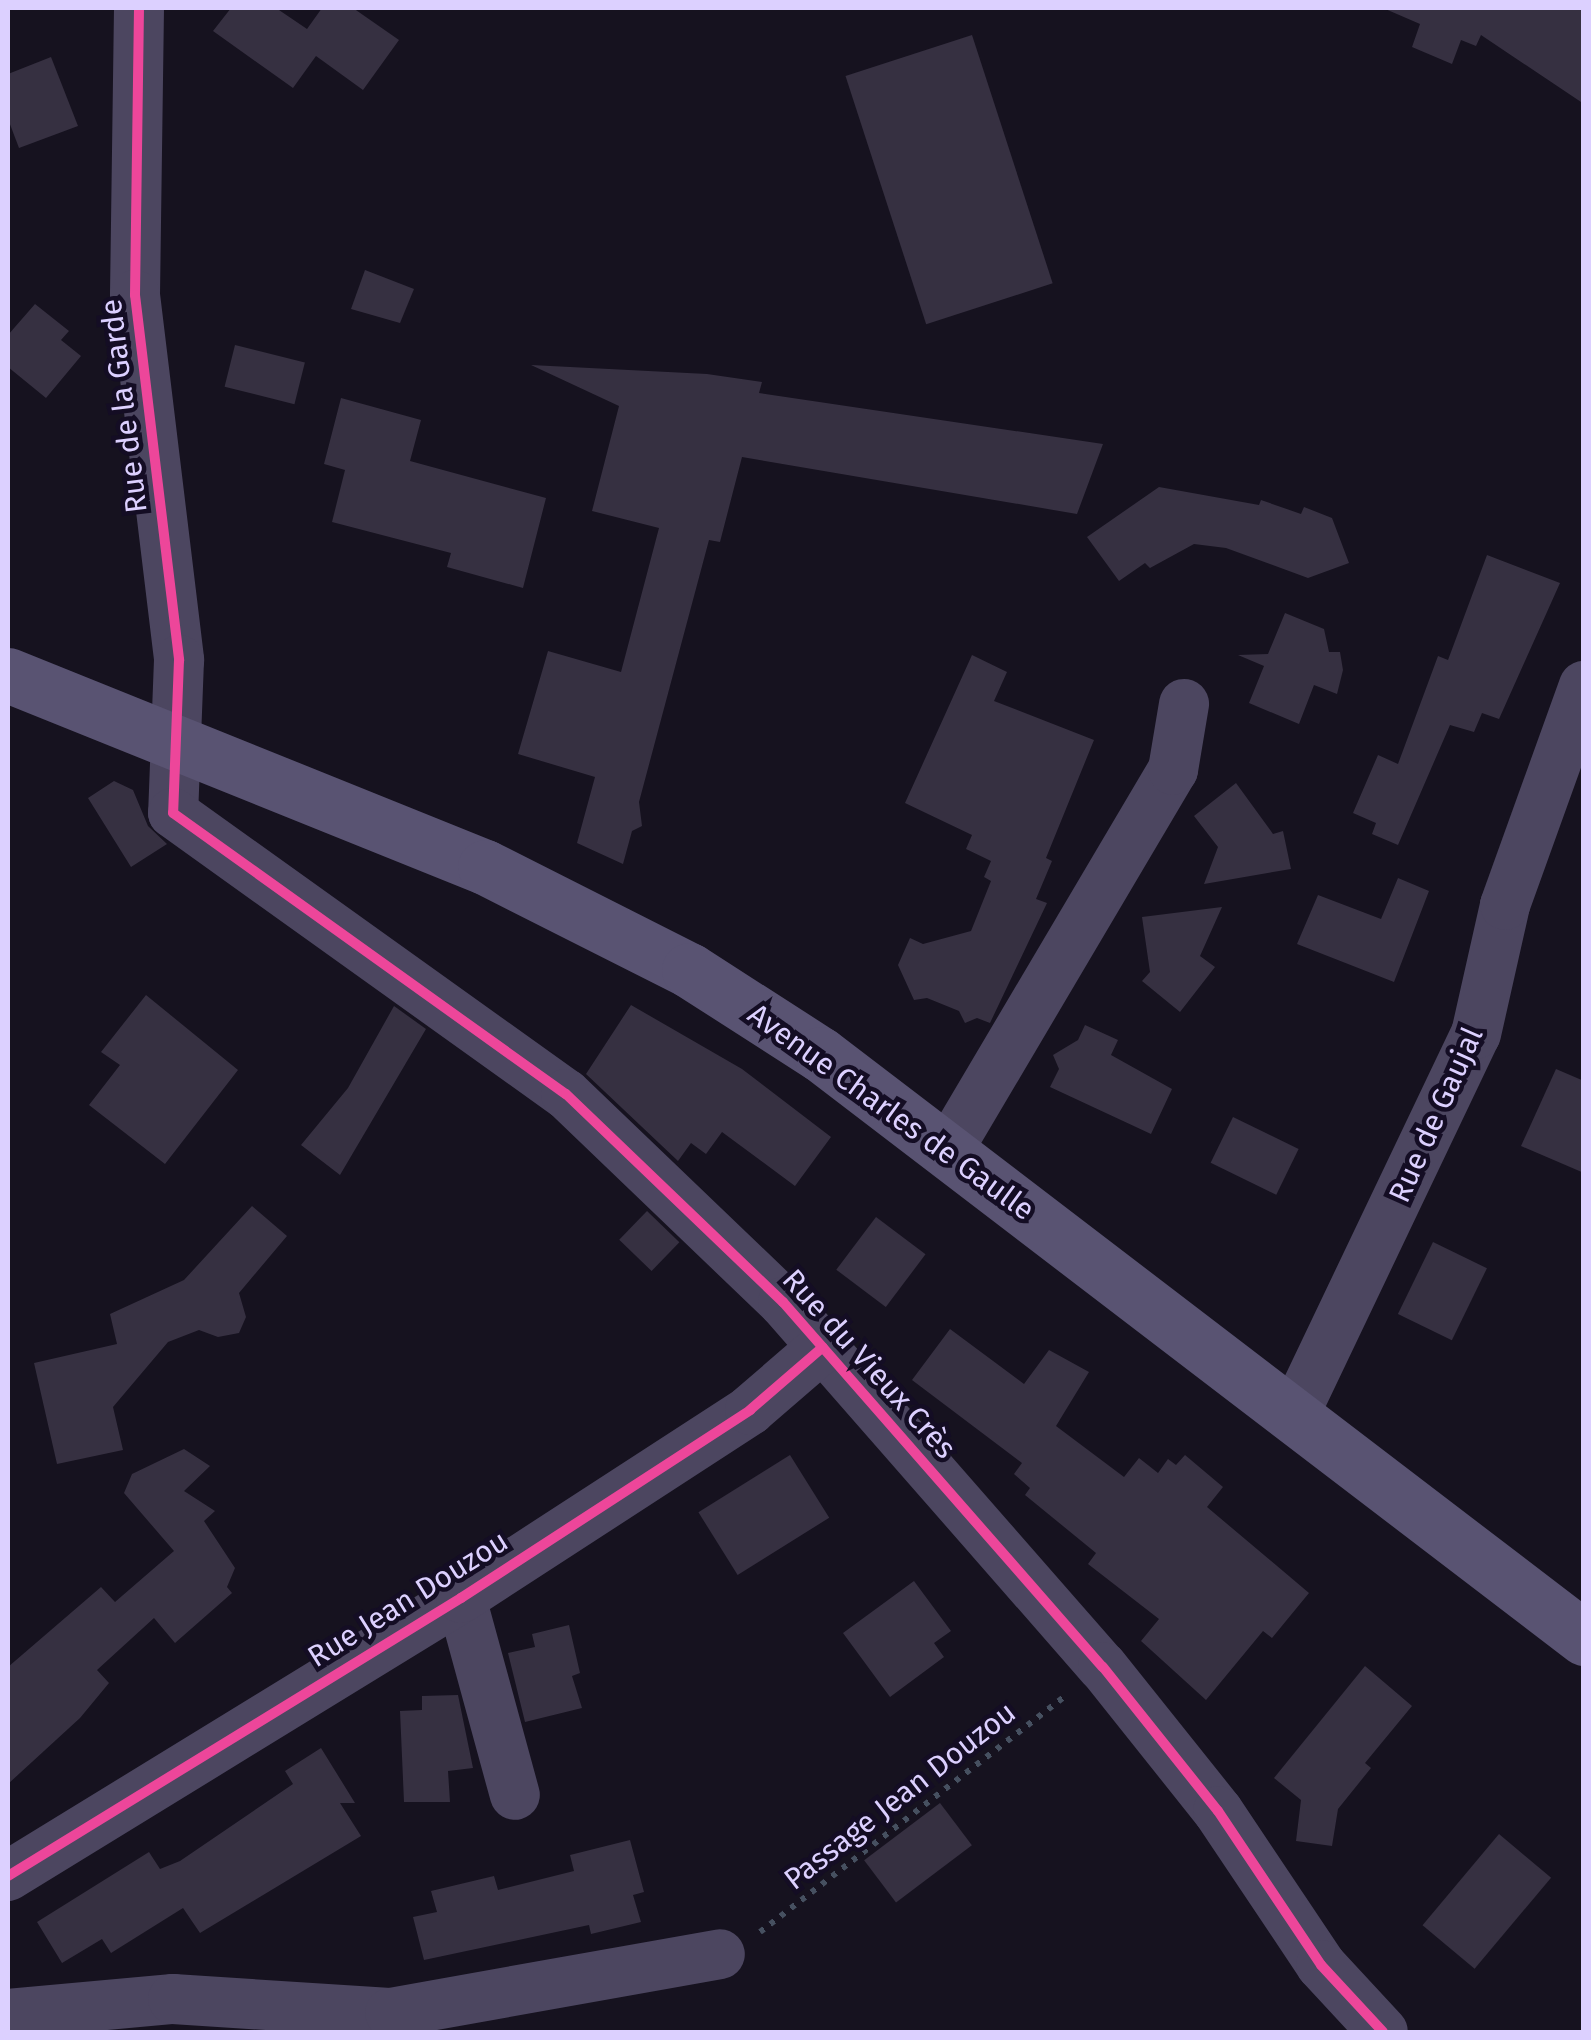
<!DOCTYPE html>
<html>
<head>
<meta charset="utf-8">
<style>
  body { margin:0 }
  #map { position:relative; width:1591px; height:2040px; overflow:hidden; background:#16121f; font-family:"Fira Sans",sans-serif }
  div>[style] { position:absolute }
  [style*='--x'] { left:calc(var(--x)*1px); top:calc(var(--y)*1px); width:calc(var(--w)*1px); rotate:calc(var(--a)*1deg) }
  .building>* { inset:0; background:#363041; transform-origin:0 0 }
  .path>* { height:6px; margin-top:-3px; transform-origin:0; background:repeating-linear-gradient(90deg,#465060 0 5px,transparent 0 13px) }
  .street>* { height:50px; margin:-25px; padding:0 25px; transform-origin:25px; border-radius:25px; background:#4c4660 }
  .secondary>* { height:55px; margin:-27.5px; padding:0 27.5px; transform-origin:27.5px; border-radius:27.5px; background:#595372 }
  .cycleway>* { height:10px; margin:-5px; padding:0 5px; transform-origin:5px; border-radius:5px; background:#ed469a }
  span { translate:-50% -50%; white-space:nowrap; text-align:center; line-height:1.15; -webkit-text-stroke:9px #140d24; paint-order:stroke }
  .street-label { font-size:30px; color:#dcd0ff }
  .frame { position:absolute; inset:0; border:10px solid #dcd0ff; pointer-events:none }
</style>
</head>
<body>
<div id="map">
  <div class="building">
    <div style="clip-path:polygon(231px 8px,276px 8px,307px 29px,322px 8px,353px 8px,399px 40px,363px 90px,316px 56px,293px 88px,213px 31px)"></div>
    <div style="clip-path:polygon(1383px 8px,1584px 8px,1584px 104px,1481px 35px,1476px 46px,1461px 40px,1452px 64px,1412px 47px,1420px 24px)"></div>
    <div style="left:972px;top:35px;width:261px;height:133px;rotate:72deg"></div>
    <div style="clip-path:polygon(51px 57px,78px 126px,19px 148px,8px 119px,8px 74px)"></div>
    <div style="clip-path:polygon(365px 270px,414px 289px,400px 323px,351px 309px)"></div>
    <div style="clip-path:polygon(35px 304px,69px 331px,61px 340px,81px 356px,46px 398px,8px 367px,8px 335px)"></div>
    <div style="left:235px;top:345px;width:72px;height:43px;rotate:14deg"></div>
    <div style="clip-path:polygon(531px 365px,707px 374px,762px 382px,759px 393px,1103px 444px,1077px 514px,742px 457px,720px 542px,709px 540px,639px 802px,642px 826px,632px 831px,623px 864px,577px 843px,595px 777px,518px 754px,548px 651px,621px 672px,659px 528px,592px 511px,619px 406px)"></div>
    <div style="clip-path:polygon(341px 398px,421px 420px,410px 461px,546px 498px,523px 588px,447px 567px,451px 553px,332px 522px,345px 470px,324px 464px)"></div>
    <div style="clip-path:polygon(1159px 487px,1259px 505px,1261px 500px,1301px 514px,1304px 507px,1332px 518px,1349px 563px,1308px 578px,1226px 548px,1194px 544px,1150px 568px,1145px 563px,1119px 581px,1087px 537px)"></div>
    <div style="clip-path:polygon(1487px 555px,1560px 583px,1499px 719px,1482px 713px,1474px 732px,1450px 725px,1398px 845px,1372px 834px,1376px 823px,1353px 813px,1378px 755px,1398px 764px,1438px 656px,1448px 660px)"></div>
    <div style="clip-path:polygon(1285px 613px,1324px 629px,1329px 652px,1340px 652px,1343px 670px,1337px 694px,1314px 685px,1299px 724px,1249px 703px,1264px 666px,1238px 655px,1268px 654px)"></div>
    <div style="clip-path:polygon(972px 655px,1007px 672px,994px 701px,1094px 740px,1046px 858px,1052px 861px,1036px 899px,1047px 903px,990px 1023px,977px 1018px,965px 1023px,959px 1011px,927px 998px,914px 1000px,898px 965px,910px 938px,923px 944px,971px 931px,991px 881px,984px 877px,991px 861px,966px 849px,972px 835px,905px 803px)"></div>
    <div style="clip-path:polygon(114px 781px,133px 790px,148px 826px,167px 844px,131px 867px,88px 798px)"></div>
    <div style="clip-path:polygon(1236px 783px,1273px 834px,1283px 831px,1291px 869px,1204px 884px,1218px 847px,1194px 816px)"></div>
    <div style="clip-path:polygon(1398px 878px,1429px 891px,1394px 982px,1297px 944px,1318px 895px,1381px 919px)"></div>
    <div style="clip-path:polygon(1222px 907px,1200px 956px,1215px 967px,1180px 1012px,1142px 981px,1150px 972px,1142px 917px)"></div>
    <div style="clip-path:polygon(146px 995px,238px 1070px,165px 1164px,89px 1105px,120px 1065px,101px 1052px)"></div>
    <div style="clip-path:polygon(631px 1005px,742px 1069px,831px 1137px,795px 1186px,722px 1132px,706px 1154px,691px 1143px,678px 1161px,586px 1074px)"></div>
    <div style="clip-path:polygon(394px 1006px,426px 1029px,340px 1175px,301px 1145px,348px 1088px)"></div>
    <div style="clip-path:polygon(1085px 1025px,1118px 1040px,1111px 1055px,1172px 1089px,1151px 1134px,1050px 1087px,1059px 1069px,1053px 1055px,1078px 1040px)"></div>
    <div style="clip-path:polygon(1556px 1069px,1584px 1081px,1584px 1173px,1521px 1146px)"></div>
    <div style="left:1233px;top:1117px;width:73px;height:51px;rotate:26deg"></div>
    <div style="clip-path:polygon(252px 1206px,287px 1236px,239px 1293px,246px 1317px,239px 1333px,218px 1337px,199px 1330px,168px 1342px,113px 1407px,123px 1450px,57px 1464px,34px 1363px,117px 1344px,110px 1314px,184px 1280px)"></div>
    <div style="left:647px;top:1211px;width:45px;height:40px;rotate:44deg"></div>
    <div style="left:876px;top:1217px;width:62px;height:66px;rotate:37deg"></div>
    <div style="left:1433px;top:1242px;width:60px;height:80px;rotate:26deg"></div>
    <div style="clip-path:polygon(950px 1329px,1024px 1384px,1049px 1350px,1089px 1372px,1056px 1426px,1124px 1477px,1139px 1458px,1158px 1473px,1168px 1459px,1176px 1465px,1185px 1455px,1223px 1487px,1207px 1507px,1309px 1593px,1272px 1638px,1263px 1631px,1206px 1700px,1141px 1641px,1159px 1619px,1088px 1564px,1096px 1553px,1025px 1495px,1030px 1488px,1014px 1474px,1022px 1463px,912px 1380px)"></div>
    <div style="clip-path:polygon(184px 1449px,210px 1466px,184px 1491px,215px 1511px,204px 1521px,235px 1568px,227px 1587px,232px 1593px,175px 1643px,154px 1618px,97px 1670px,109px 1683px,80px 1718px,8px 1784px,8px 1667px,101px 1587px,115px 1602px,174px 1551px,124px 1493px,132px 1474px)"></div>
    <div style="left:790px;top:1455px;width:74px;height:108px;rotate:58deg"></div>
    <div style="clip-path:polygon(914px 1581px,951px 1631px,934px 1643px,944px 1657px,890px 1697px,843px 1633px)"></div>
    <div style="clip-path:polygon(569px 1625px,580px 1673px,572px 1676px,582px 1708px,525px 1722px,508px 1653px,535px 1647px,532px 1634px)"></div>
    <div style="clip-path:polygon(1365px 1666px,1412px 1706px,1365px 1763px,1371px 1768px,1338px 1809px,1332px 1846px,1296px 1841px,1301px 1800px,1274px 1778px)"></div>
    <div style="clip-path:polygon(458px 1695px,473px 1768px,448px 1771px,450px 1802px,404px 1802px,400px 1711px,422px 1710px,422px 1696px)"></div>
    <div style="clip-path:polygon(321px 1748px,355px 1803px,340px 1803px,361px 1836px,200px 1933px,183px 1908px,111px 1953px,102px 1939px,62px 1963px,37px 1922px,149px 1852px,160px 1869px,180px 1861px,293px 1784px,285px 1771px)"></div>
    <div style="left:940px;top:1803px;width:53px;height:95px;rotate:53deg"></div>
    <div style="left:1499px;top:1834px;width:68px;height:119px;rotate:40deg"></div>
    <div style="clip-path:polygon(630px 1840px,644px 1892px,633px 1895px,641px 1922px,591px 1934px,589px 1925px,424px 1960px,413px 1917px,437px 1912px,431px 1891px,494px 1876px,498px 1890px,574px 1871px,570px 1855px)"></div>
  </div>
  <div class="path">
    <div style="--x:760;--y:1932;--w:388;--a:-37.7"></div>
  </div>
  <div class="street">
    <div style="--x:139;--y:8;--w:287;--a:90.8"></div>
    <div style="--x:135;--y:295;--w:368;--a:83.1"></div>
    <div style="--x:179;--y:660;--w:153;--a:92.2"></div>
    <div style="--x:173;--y:813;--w:483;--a:35.6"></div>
    <div style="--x:566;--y:1094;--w:301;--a:43.8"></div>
    <div style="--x:783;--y:1302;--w:485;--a:48.8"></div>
    <div style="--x:1103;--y:1667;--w:184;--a:51.4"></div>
    <div style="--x:1218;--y:1811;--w:185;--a:56.2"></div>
    <div style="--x:1321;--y:1965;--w:91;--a:47.2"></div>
    <div style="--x:948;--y:1150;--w:442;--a:-59.4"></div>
    <div style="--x:1173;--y:770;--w:67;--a:-80.5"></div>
    <div style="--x:1293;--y:1417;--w:424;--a:-64.5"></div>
    <div style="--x:1476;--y:1034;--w:132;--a:-77.3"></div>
    <div style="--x:1505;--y:905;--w:233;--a:-70.2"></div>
    <div style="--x:461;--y:1598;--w:204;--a:74.7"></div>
    <div style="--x:8;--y:1876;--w:532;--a:-31.54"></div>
    <div style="--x:461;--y:1598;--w:345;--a:-33"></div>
    <div style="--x:750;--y:1410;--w:96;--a:-40.8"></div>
    <div style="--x:8;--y:2014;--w:166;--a:-5.2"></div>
    <div style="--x:173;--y:1999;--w:217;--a:3.7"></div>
    <div style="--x:390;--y:2013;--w:335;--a:-10.1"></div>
  </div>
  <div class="secondary">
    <div style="--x:8;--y:675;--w:514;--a:21.93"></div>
    <div style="--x:485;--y:867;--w:229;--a:26.8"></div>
    <div style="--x:689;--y:970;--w:156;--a:32.7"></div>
    <div style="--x:820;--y:1054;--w:962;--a:37.39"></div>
  </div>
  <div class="cycleway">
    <div style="--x:139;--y:8;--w:287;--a:90.8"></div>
    <div style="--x:135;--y:295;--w:368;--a:83.1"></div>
    <div style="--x:179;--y:660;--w:153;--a:92.2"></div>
    <div style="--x:173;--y:813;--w:483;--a:35.6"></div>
    <div style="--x:566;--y:1094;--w:301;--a:43.8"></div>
    <div style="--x:783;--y:1302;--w:485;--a:48.8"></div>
    <div style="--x:1103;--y:1667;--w:184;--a:51.4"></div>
    <div style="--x:1218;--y:1811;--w:185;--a:56.2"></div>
    <div style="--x:1321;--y:1965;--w:91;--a:47.2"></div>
    <div style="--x:8;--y:1876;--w:532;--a:-31.54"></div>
    <div style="--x:461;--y:1598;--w:345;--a:-33"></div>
    <div style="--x:750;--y:1410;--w:96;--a:-40.8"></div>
  </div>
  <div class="street-label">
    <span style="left:124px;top:406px;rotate:-97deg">Rue de la Garde</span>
    <span style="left:891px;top:1112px;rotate:36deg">Avenue Charles de Gaulle</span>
    <span style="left:1436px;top:1115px;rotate:-66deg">Rue de Gaujal</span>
    <span style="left:869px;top:1364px;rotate:48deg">Rue du Vieux Crès</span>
    <span style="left:408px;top:1599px;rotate:-32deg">Rue Jean Douzou</span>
    <span style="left:900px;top:1796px;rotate:-38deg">Passage Jean Douzou</span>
  </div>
  <div class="frame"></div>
</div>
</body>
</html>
